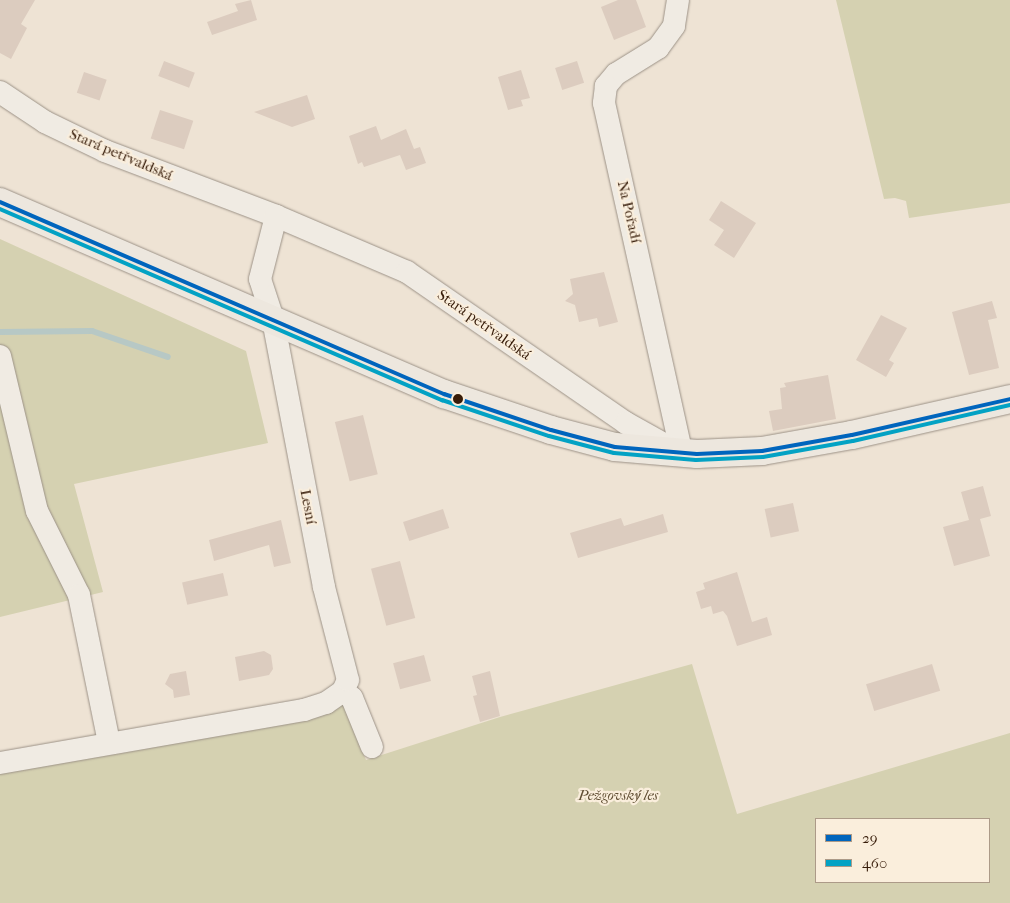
<!DOCTYPE html>
<html>
<head>
<meta charset="utf-8">
<style>
  body { margin:0 }
  #map { position:relative; width:1010px; height:903px; overflow:hidden; background:#eee3d4; font-family:"IM FELL French Canon",serif }
  div>[style] { position:absolute }
  [style*='--x'] { left:calc(var(--x)*1px); top:calc(var(--y)*1px); width:calc(var(--w)*1px); rotate:calc(var(--a)*1deg) }
  .green>* { inset:0; background:#d5d1b1 }
  .stream>* { height:6px; margin:-3px; padding:0 3px; transform-origin:3px; border-radius:3px; background:#b7c8c5 }
  .building>* { inset:0; background:#dcccbf; transform-origin:0 0 }
  .roads { filter:drop-shadow(0 0 1px #9c9287) drop-shadow(0 0 1px #9c9287) }
  .minor>* { height:22px; margin:-11px; padding:0 11px; transform-origin:11px; border-radius:11px; background:#f0ebe3 }
  .major>* { height:28px; margin:-14px; padding:0 14px; transform-origin:14px; border-radius:14px; background:#ede7de }
  .bus-1>* { height:4px; margin:-2px; padding:0 2px; transform-origin:2px; border-radius:2px; background:#0065bd }
  .bus-2>* { height:4px; margin:-2px; padding:0 2px; transform-origin:2px; border-radius:2px; background:#03a2c4 }
  .dots>* { width:14px; height:14px; translate:-50% -50%; box-sizing:border-box; border:2px solid #faeedc; border-radius:50% }
  span { translate:-50% -50%; white-space:nowrap; text-align:center; line-height:1.15; -webkit-text-stroke:4.5px #faeedc; paint-order:stroke }
  .street-label { font-size:15px; color:#371c09 }
  .park-label { font-size:15px; color:#604e33; font-style:italic }
  .legend { position:absolute; left:815px; top:818px; width:175px; height:65px; box-sizing:border-box; background:#faeedc; border:1px solid #ac9a88; margin:0; padding:6px 9px; list-style:none; font-size:15px; color:#371c09 }
  .legend li { display:flex; align-items:center; gap:10px; height:25px }
  .legend b { width:25px; border:1px solid #ac9a88 }
</style>
</head>
<body>
<div id="map">
  <div class="green">
    <div style="clip-path:polygon(836px 0,1010px 0,1010px 203px,909px 218px,906px 201px,895px 198px,884px 199px)"></div>
    <div style="clip-path:polygon(0 239px,246px 351px,268px 443px,74px 484px,103px 592px,0 617px)"></div>
    <div style="clip-path:polygon(evenodd,692px 664px,737px 814px,1010px 733px,1010px 903px,0 903px,0 773px,343px 704px,366px 760px,500px 717px,692px 664px,816px 819px,989px 819px,989px 882px,816px 882px,816px 819px)"></div>
  </div>
  <div class="stream">
    <div style="--x:0;--y:332;--w:92;--a:-0.6"></div>
    <div style="--x:92;--y:331;--w:80;--a:18.9"></div>
  </div>
  <div class="building">
    <div style="clip-path:polygon(0 0,35px 0,21px 24px,27px 28px,11px 59px,0 53px)"></div>
    <div style="clip-path:polygon(251px 0,257px 20px,212px 35px,207px 22px,238px 11px,235px 4px)"></div>
    <div style="clip-path:polygon(618px 0,636px 0,646px 27px,614px 40px,601px 7px)"></div>
    <div style="left:164px;top:61px;width:33px;height:16px;rotate:21deg"></div>
    <div style="left:577px;top:61px;width:23px;height:23px;rotate:72deg"></div>
    <div style="clip-path:polygon(521px 70px,530px 98px,521px 100px,523px 106px,508px 110px,498px 77px)"></div>
    <div style="left:84px;top:72px;width:24px;height:22px;rotate:19deg"></div>
    <div style="clip-path:polygon(307px 95px,315px 119px,292px 127px,254px 112px)"></div>
    <div style="left:160px;top:110px;width:35px;height:30px;rotate:18deg"></div>
    <div style="clip-path:polygon(376px 126px,381px 140px,406px 129px,414px 149px,420px 147px,426px 163px,406px 170px,400px 155px,364px 167px,362px 162px,358px 164px,349px 136px)"></div>
    <div style="clip-path:polygon(721px 201px,756px 223px,734px 258px,714px 245px,724px 230px,709px 220px)"></div>
    <div style="clip-path:polygon(604px 272px,618px 322px,599px 327px,597px 318px,579px 322px,575px 305px,565px 301px,573px 294px,570px 279px)"></div>
    <div style="clip-path:polygon(992px 301px,997px 318px,988px 320px,999px 368px,969px 375px,952px 312px)"></div>
    <div style="clip-path:polygon(881px 315px,907px 328px,889px 360px,894px 363px,886px 377px,856px 360px)"></div>
    <div style="clip-path:polygon(828px 375px,836px 419px,773px 431px,769px 411px,782px 409px,780px 388px,786px 387px,784px 383px)"></div>
    <div style="left:363px;top:415px;width:61px;height:29px;rotate:76deg"></div>
    <div style="clip-path:polygon(983px 486px,991px 516px,980px 519px,990px 556px,954px 566px,943px 527px,969px 520px,961px 492px)"></div>
    <div style="left:793px;top:503px;width:29px;height:29px;rotate:78deg"></div>
    <div style="left:443px;top:509px;width:20px;height:42px;rotate:72deg"></div>
    <div style="clip-path:polygon(663px 514px,668px 532px,578px 558px,570px 533px,621px 518px,624px 526px)"></div>
    <div style="clip-path:polygon(281px 520px,291px 563px,274px 567px,269px 545px,214px 561px,209px 540px)"></div>
    <div style="left:400px;top:561px;width:59px;height:30px;rotate:75deg"></div>
    <div style="clip-path:polygon(737px 572px,752px 622px,767px 617px,772px 635px,737px 646px,727px 616px,723px 611px,713px 614px,711px 606px,701px 609px,696px 592px,705px 589px,703px 583px)"></div>
    <div style="left:223px;top:573px;width:23px;height:42px;rotate:77deg"></div>
    <div style="clip-path:polygon(264px 651px,271px 655px,273px 669px,269px 675px,239px 681px,235px 657px)"></div>
    <div style="left:424px;top:655px;width:27px;height:32px;rotate:75deg"></div>
    <div style="left:932px;top:664px;width:28px;height:69px;rotate:73deg"></div>
    <div style="clip-path:polygon(186px 671px,190px 695px,174px 698px,173px 690px,165px 684px,170px 674px)"></div>
    <div style="clip-path:polygon(490px 671px,500px 716px,480px 722px,473px 696px,477px 695px,472px 676px)"></div>
  </div>
  <div class="roads">
    <div class="minor">
      <div style="--x:678;--y:0;--w:26;--a:99"></div>
      <div style="--x:674;--y:26;--w:27;--a:126"></div>
      <div style="--x:658;--y:48;--w:49;--a:148.2"></div>
      <div style="--x:616;--y:74;--w:16;--a:130"></div>
      <div style="--x:606;--y:86;--w:17;--a:97"></div>
      <div style="--x:604;--y:103;--w:360;--a:77.5"></div>
      <div style="--x:0;--y:92;--w:54;--a:33.7"></div>
      <div style="--x:45;--y:122;--w:67;--a:25.8"></div>
      <div style="--x:105;--y:151;--w:183;--a:20.8"></div>
      <div style="--x:276;--y:216;--w:142;--a:23.1"></div>
      <div style="--x:407;--y:272;--w:266;--a:34.6"></div>
      <div style="--x:626;--y:423;--w:57;--a:29.2"></div>
      <div style="--x:0;--y:356;--w:159;--a:76.6"></div>
      <div style="--x:37;--y:511;--w:94;--a:63.4"></div>
      <div style="--x:79;--y:595;--w:151;--a:78.5"></div>
      <div style="--x:343;--y:691;--w:11;--a:38"></div>
      <div style="--x:352;--y:698;--w:53;--a:67.8"></div>
      <div style="--x:0;--y:763;--w:309;--a:-9.9"></div>
      <div style="--x:304;--y:710;--w:23;--a:-18"></div>
      <div style="--x:326;--y:703;--w:21;--a:-35"></div>
      <div style="--x:343;--y:691;--w:12;--a:-66"></div>
      <div style="--x:348;--y:680;--w:96;--a:-104.5"></div>
      <div style="--x:324;--y:587;--w:273;--a:-100.8"></div>
      <div style="--x:273;--y:319;--w:42;--a:-108"></div>
      <div style="--x:260;--y:279;--w:65;--a:-75.7"></div>
    </div>
    <div class="major">
      <div style="--x:0;--y:202;--w:484;--a:23.4"></div>
      <div style="--x:444;--y:394;--w:113;--a:18.6"></div>
      <div style="--x:551;--y:430;--w:66;--a:14.9"></div>
      <div style="--x:615;--y:447;--w:82;--a:4.9"></div>
      <div style="--x:697;--y:454;--w:65;--a:-2.6"></div>
      <div style="--x:762;--y:451;--w:91;--a:-10.1"></div>
      <div style="--x:852;--y:435;--w:162;--a:-12.8"></div>
    </div>
  </div>
  <div class="bus-1">
    <div style="--x:0;--y:202;--w:484;--a:23.4"></div>
    <div style="--x:444;--y:394;--w:113;--a:18.6"></div>
    <div style="--x:551;--y:430;--w:66;--a:14.9"></div>
    <div style="--x:615;--y:447;--w:82;--a:4.9"></div>
    <div style="--x:697;--y:454;--w:65;--a:-2.6"></div>
    <div style="--x:762;--y:451;--w:91;--a:-10.1"></div>
    <div style="--x:852;--y:435;--w:162;--a:-12.8"></div>
  </div>
  <div class="bus-2">
    <div style="--x:0;--y:209;--w:482;--a:23.4"></div>
    <div style="--x:442;--y:400;--w:113;--a:18.6"></div>
    <div style="--x:549;--y:436;--w:67;--a:14.7"></div>
    <div style="--x:614;--y:453;--w:82;--a:4.9"></div>
    <div style="--x:696;--y:460;--w:67;--a:-2.6"></div>
    <div style="--x:763;--y:457;--w:91;--a:-10.1"></div>
    <div style="--x:853;--y:441;--w:161;--a:-12.9"></div>
  </div>
  <div class="dots">
    <div style="left:458px;top:399px;background:#371c09"></div>
  </div>
  <div class="street-label">
    <span style="left:121px;top:155px;rotate:23deg">Stará petřvaldská</span>
    <span style="left:629px;top:212px;rotate:77deg">Na Pořadí</span>
    <span style="left:484px;top:325px;rotate:35deg">Stará petřvaldská</span>
    <span style="left:308px;top:507px;rotate:79deg">Lesní</span>
  </div>
  <div class="park-label">
    <span style="left:618px;top:796px">Pežgovský les</span>
  </div>
  <ul class="legend">
  <li><b style="height:6px;background:#0065bd"></b>29</li>
  <li><b style="height:6px;background:#03a2c4"></b>460</li>
  </ul>
</div>
</body>
</html>
